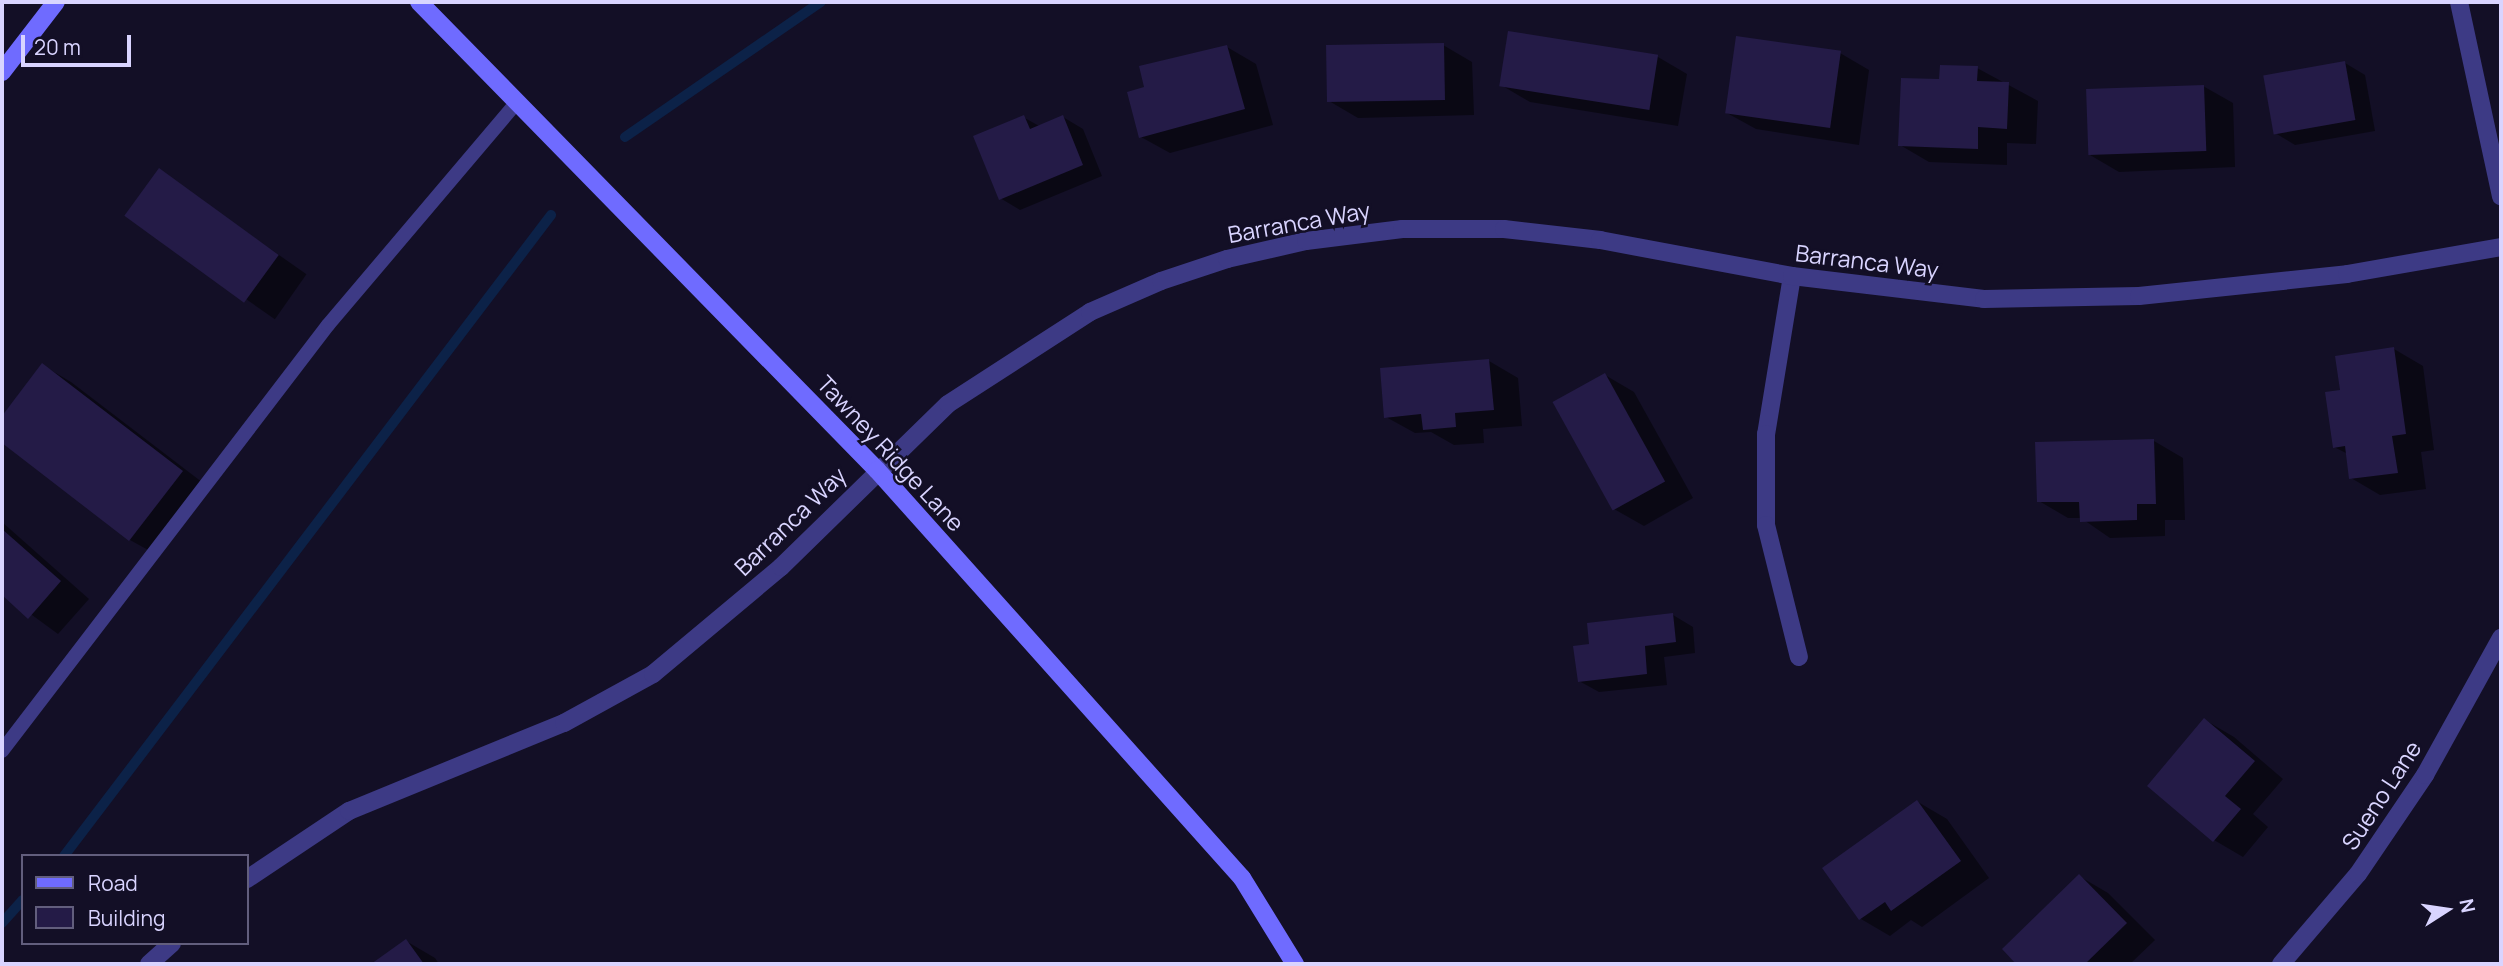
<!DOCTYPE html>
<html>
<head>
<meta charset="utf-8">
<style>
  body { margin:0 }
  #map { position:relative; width:2503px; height:966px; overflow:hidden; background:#130f26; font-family:Manrope,sans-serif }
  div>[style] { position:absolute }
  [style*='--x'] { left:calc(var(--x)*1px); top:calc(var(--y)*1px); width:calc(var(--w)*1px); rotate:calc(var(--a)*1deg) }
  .shadow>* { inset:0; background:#0007; transform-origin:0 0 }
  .stream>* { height:10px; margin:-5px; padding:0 5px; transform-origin:5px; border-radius:5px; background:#0c2248 }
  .building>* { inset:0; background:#241b47; transform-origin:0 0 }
  .lane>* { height:14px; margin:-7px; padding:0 7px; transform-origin:7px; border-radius:7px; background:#3d3a85 }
  .street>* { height:18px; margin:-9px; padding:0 9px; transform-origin:9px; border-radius:9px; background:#3d3a85 }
  .secondary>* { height:18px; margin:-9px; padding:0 9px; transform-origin:9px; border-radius:9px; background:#6f6bff }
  span { translate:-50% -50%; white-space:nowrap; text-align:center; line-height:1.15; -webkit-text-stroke:5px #130f26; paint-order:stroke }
  .street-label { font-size:23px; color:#d9d4ff }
  .frame { position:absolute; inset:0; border:4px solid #d9d4ff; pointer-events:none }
  .legend { position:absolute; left:21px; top:854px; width:228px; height:91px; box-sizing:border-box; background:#130f26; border:2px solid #625e7d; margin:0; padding:9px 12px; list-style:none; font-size:21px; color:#d9d4ff }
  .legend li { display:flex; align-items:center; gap:14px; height:35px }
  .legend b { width:35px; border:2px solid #625e7d }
  .north { position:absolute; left:2412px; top:875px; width:70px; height:70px; -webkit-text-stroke:5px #130f26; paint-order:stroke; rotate:78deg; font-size:19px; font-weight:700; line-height:28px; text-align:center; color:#d9d4ff }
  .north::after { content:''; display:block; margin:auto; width:24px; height:32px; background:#d9d4ff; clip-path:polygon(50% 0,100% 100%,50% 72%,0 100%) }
  .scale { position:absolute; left:21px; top:35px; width:110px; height:32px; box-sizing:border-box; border:4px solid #d9d4ff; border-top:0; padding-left:9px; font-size:21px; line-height:24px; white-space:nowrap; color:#d9d4ff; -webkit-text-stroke:5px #130f26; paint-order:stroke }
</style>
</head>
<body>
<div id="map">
  <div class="shadow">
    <div style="clip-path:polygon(1443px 45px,1472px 62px,1474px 115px,1358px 118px,1329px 101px)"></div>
    <div style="clip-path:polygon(1227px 47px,1256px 64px,1273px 125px,1170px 153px,1141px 137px,1147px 89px)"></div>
    <div style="clip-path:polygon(1840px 53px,1869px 70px,1859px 145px,1756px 129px,1727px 113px)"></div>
    <div style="clip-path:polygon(1658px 57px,1687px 74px,1678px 126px,1530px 102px,1501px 85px)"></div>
    <div style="clip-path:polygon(2345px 63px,2365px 75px,2375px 131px,2295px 145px,2275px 133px)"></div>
    <div style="clip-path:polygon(1977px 68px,2038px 101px,2036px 144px,2007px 143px,2007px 165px,1929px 162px,1900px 145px,1941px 81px)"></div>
    <div style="clip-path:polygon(2203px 86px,2233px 103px,2235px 167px,2119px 172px,2090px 155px)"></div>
    <div style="clip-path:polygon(1023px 117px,1041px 127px,1063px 117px,1083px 129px,1102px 176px,1020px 210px,1000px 198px)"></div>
    <div style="left:159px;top:171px;width:180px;height:55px;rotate:35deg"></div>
    <div style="clip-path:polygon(2394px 349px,2423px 366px,2434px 450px,2421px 452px,2426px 489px,2380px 495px,2351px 478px,2348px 454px,2334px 447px,2342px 392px)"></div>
    <div style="clip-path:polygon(1489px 361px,1518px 378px,1522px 426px,1483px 429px,1484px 443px,1454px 445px,1431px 432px,1415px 433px,1386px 417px)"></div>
    <div style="clip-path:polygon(42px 365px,71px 382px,211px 489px,159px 556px,130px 540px,2px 441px,2px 419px)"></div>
    <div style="clip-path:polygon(1605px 375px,1634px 392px,1693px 498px,1644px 526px,1614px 509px)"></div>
    <div style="clip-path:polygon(2154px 441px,2183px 458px,2185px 520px,2165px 520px,2165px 536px,2110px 538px,2081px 518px,2068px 518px,2039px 501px)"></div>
    <div style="clip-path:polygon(2px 522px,89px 599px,58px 634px,2px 593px)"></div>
    <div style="clip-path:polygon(1673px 615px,1693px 627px,1695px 653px,1664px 657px,1667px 685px,1599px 692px,1579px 681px,1591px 645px)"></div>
    <div style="clip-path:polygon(2205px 720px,2234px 737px,2283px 779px,2253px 814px,2268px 827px,2243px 857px,2214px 840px)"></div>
    <div style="clip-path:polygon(1918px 802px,1947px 819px,1989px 878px,1922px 927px,1911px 920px,1890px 936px,1861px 919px,1825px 869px)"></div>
    <div style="clip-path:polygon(2079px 876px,2108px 893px,2155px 940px,2130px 964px,2019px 964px,2005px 949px)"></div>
    <div style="clip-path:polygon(406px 941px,435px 958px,439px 964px,374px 964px)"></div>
  </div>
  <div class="stream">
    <div style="--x:625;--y:137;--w:238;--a:-34.6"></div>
    <div style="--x:64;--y:856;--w:805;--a:-52.77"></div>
    <div style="--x:2;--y:923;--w:31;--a:-48"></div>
  </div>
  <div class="building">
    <div style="left:1508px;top:31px;width:152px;height:56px;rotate:9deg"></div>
    <div style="left:1736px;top:36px;width:106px;height:78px;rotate:8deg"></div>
    <div style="left:1444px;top:43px;width:57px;height:118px;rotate:89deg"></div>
    <div style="clip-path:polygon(1227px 45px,1245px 109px,1139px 138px,1127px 92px,1144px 87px,1139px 66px)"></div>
    <div style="left:2345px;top:61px;width:60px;height:83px;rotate:80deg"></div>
    <div style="clip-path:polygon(1940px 65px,1978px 66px,1977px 81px,2009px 82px,2007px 129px,1978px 127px,1978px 149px,1898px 146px,1901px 78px,1939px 79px)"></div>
    <div style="left:2204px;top:85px;width:66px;height:118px;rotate:88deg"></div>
    <div style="clip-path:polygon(1024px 115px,1030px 129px,1063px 115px,1083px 165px,999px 200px,973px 136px)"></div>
    <div style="left:159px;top:168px;width:148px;height:59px;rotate:36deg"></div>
    <div style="clip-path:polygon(2394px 347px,2406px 434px,2392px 436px,2398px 473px,2349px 479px,2345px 446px,2333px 448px,2325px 392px,2340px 390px,2335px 356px)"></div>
    <div style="clip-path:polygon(1489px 359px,1494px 410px,1455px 413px,1456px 427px,1423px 430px,1421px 414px,1384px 418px,1380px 368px)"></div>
    <div style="clip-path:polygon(42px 363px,183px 471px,129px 541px,2px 443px,2px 416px)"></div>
    <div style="left:1605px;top:373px;width:124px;height:60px;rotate:61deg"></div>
    <div style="clip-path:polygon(2154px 439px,2156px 504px,2137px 504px,2137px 520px,2080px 522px,2079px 502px,2037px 502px,2035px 442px)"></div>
    <div style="clip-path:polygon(2px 529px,61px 581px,28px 619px,2px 595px)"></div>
    <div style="clip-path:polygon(1673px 613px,1676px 642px,1645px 646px,1647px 674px,1578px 682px,1573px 646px,1589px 644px,1587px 623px)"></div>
    <div style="clip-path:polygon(2204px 718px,2255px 761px,2225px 796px,2241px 809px,2213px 842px,2147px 786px)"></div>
    <div style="clip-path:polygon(1917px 800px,1961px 861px,1891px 911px,1885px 902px,1859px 920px,1822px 868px)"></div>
    <div style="clip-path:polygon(2079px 874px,2127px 923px,2085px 964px,2016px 964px,2002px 949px)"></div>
    <div style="clip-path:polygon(406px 939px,424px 964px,371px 964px)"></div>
  </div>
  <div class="lane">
    <div style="--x:2;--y:751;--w:536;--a:-52.57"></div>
    <div style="--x:328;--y:325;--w:292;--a:-49.7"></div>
  </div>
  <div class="street">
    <div style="--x:2459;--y:2;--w:199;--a:77.8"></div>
    <div style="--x:1792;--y:276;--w:160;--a:99.3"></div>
    <div style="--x:1766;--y:434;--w:91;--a:90"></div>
    <div style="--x:1766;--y:525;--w:136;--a:76"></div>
    <div style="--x:247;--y:879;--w:123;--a:-33.7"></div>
    <div style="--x:349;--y:811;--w:232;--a:-22.3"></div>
    <div style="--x:564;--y:723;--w:102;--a:-28.8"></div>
    <div style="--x:653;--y:674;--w:167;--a:-39.9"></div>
    <div style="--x:781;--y:567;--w:233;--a:-44.3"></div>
    <div style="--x:948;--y:404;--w:169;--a:-32.9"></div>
    <div style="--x:1090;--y:312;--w:77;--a:-23.6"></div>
    <div style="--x:1161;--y:281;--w:70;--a:-18.4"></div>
    <div style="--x:1227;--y:259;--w:81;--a:-12.8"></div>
    <div style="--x:1306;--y:241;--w:97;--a:-7.1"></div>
    <div style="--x:1402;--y:229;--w:102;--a:0"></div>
    <div style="--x:1504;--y:229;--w:97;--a:6.5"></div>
    <div style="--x:1600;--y:240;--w:195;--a:10.6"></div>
    <div style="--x:1792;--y:276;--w:193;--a:6.8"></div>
    <div style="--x:1984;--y:299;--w:155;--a:-1.1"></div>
    <div style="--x:2139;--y:296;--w:209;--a:-6"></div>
    <div style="--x:2347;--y:274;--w:156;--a:-9.9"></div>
    <div style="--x:149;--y:964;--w:31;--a:-42"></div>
    <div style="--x:2281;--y:964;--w:118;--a:-49.5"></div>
    <div style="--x:2358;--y:874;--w:120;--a:-55.9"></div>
    <div style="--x:2425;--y:775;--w:157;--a:-61"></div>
  </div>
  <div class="secondary">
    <div style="--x:419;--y:2;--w:655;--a:45.62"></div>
    <div style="--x:877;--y:470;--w:547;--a:48.18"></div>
    <div style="--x:1242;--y:878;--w:101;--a:58.4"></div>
    <div style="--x:2;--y:72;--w:88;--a:-52.4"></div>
  </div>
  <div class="street-label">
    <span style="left:1299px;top:222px;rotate:-10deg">Barranca Way</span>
    <span style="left:1867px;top:261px;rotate:7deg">Barranca Way</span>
    <span style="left:891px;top:453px;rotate:47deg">Tawney Ridge Lane</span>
    <span style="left:790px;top:521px;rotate:-44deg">Barranca Way</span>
    <span style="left:2381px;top:795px;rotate:-57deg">Sueno Lane</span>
  </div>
  <div class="frame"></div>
  <ul class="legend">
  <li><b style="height:9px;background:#6f6bff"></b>Road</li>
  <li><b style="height:19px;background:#241b47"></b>Building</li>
  </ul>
  <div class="north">N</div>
  <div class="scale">20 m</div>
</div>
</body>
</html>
